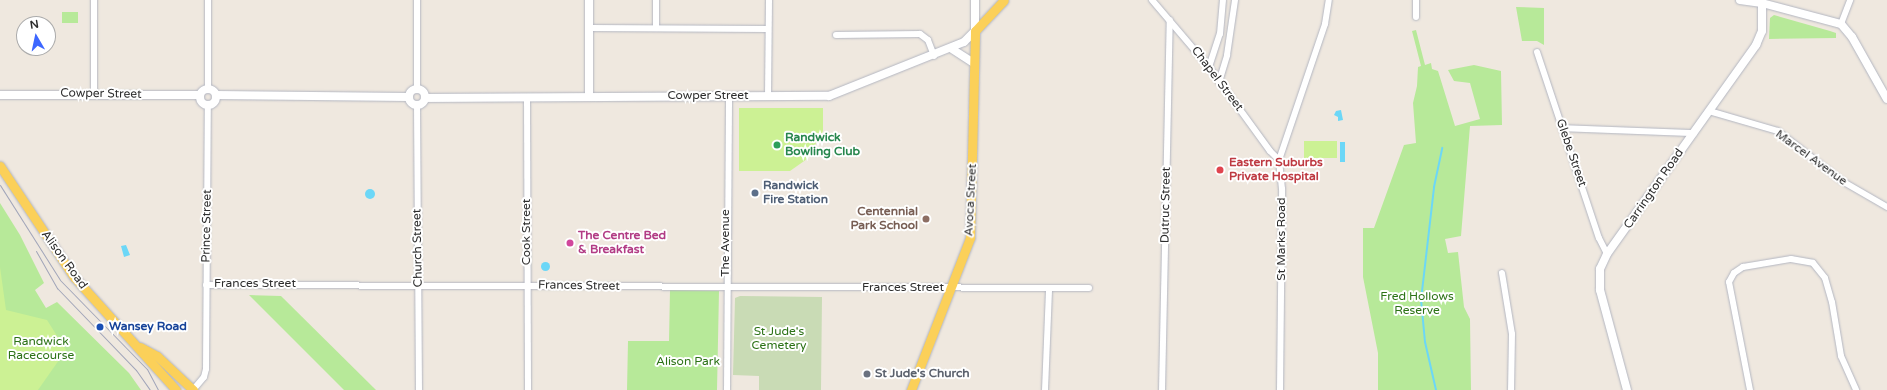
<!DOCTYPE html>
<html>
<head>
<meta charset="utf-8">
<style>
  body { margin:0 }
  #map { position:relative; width:1887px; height:390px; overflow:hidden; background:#efe8df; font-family:"Varela Round",sans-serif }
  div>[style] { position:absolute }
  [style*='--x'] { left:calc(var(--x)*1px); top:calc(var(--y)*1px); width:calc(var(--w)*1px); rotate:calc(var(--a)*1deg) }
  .green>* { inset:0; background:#b7e999; transform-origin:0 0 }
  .cemetery>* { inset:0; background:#c9dbb5 }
  .pitch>* { inset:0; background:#ccf194; transform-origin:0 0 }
  .water>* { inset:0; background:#6cd7f7; transform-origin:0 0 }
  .round { border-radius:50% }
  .stream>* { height:2px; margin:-1px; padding:0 1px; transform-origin:1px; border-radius:1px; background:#6cd7f7 }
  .roads { filter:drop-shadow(0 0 1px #b3b6c1) drop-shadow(0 0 1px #b3b6c1) }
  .street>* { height:6px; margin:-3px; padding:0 3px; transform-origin:3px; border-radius:3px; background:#fff }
  .secondary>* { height:8px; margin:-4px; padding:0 4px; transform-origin:4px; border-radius:4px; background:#fff }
  .secondary>.ring { margin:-4px; padding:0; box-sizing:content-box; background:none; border:8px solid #fff; border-radius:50% }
  .primary>* { height:9px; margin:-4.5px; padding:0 4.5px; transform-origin:4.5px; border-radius:4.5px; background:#fbd059 }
  .tram>* { height:1px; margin:-0.5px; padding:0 0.5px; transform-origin:0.5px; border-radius:0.5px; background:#a1a5b9 }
  .dots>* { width:11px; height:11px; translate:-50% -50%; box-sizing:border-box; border:2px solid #fff; border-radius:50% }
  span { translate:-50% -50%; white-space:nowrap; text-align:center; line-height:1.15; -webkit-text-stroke:4px #fff; paint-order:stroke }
  .street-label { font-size:12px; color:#2d2d2d }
  .leisure-label { font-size:12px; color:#27864d; font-weight:700 }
  .left { translate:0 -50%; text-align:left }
  .health-label { font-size:12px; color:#be3a42; font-weight:700 }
  .service-label { font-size:12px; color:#4e5e75; font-weight:700 }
  .education-label { font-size:12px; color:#785e54; font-weight:700 }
  .right { translate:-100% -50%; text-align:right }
  .hotel-label { font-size:12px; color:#b23c85; font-weight:700 }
  .park-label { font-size:12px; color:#2c7216 }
  .transit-label { font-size:12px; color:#164399; font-weight:700 }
  .worship-label { font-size:12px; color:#5b616d; font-weight:700 }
  .north { position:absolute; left:16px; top:16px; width:40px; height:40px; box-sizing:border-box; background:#fff; border:1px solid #ababab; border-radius:50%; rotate:351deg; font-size:11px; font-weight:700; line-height:16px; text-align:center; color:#2d2d2d }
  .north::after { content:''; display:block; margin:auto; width:14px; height:18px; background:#3d67ff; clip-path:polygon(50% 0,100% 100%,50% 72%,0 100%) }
</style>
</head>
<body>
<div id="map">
  <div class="green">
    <div style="clip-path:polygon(1516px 7px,1544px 8px,1544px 45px,1537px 41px,1522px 41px)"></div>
    <div style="left:62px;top:12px;width:16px;height:11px"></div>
    <div style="clip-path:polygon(1774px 15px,1830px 31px,1836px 33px,1836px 38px,1769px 39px,1770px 18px)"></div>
    <div style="clip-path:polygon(1416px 30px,1425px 65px,1431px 63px,1432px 69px,1438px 71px,1455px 126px,1480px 119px,1470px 83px,1454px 81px,1448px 70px,1474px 65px,1501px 71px,1502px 125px,1470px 126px,1461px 236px,1445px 239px,1448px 253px,1458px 252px,1464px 307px,1470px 319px,1471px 390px,1378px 390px,1378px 353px,1363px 277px,1363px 228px,1374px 228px,1404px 145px,1416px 143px,1413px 103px,1417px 86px,1418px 67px,1421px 66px,1412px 31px)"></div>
    <div style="clip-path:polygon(0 203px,20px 235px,44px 283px,35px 290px,46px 308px,57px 302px,129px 373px,141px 390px,0 390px)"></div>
    <div style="clip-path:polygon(670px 290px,719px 291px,717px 390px,627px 390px,628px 341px,669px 341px)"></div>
    <div style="clip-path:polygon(249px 295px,281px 296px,376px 390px,344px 390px)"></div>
  </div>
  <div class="cemetery">
    <div style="clip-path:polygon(740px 296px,822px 297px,821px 390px,759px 390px,759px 376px,733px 375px,735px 298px)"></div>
  </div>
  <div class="pitch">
    <div style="clip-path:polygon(739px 108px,823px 108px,823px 131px,807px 159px,790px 171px,739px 171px)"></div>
    <div style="left:1304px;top:141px;width:33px;height:17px"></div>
    <div style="clip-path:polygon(0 267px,6px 310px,47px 320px,66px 350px,38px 390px,0 390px)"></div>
  </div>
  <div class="water">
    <div style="clip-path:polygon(1341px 110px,1343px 120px,1338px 121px,1338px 117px,1334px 115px,1336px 111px)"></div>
    <div style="left:1340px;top:142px;width:5px;height:20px"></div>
    <div class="round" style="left:365px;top:189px;width:10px;height:10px"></div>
    <div style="clip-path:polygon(126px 245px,130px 255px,124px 257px,121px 246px)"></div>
    <div class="round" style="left:540.5px;top:261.5px;width:9px;height:9px"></div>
  </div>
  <div class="stream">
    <div style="--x:1436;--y:390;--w:49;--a:-102.9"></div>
    <div style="--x:1425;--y:342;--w:42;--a:-95.4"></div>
    <div style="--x:1421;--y:300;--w:114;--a:-83.4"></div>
    <div style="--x:1434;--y:187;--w:40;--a:-78"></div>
  </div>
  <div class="roads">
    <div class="street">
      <div style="--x:208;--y:0;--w:88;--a:90"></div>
      <div style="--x:1152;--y:0;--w:88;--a:49.6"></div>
      <div style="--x:1209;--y:67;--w:104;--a:54"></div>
      <div style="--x:1270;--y:151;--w:13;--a:45"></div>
      <div style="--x:1416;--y:17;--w:17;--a:-90"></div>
      <div style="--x:1841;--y:24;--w:26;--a:-69"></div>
      <div style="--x:590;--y:28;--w:178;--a:0.3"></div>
      <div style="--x:656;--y:28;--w:28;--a:-90"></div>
      <div style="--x:836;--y:35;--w:84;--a:-0.7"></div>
      <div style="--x:920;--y:34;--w:10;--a:37"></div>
      <div style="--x:928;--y:40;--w:17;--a:69"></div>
      <div style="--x:1537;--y:52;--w:196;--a:71.6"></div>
      <div style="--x:1599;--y:238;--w:18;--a:63"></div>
      <div style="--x:1209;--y:67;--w:35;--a:-72"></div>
      <div style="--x:1220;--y:34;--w:34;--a:-85"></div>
      <div style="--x:1219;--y:82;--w:28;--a:-73"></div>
      <div style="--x:1227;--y:55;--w:56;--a:-81.7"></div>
      <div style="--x:417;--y:89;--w:89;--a:-90"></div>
      <div style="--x:94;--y:95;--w:95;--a:-90"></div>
      <div style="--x:768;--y:96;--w:96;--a:-89.4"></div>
      <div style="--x:527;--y:97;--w:293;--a:89.8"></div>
      <div style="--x:417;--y:105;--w:285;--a:89.6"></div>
      <div style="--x:1709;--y:111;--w:72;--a:16.2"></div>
      <div style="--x:1778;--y:131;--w:81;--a:38"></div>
      <div style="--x:1842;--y:181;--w:52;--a:30"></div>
      <div style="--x:1562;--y:128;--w:132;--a:2.2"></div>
      <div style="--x:1502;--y:273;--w:62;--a:80.7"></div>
      <div style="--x:1512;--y:334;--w:56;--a:91"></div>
      <div style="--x:206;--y:285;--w:883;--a:0.19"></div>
      <div style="--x:193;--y:390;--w:17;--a:-50"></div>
      <div style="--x:204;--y:377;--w:8;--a:-76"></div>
      <div style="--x:206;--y:369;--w:264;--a:-89.6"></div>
      <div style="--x:727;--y:390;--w:294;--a:-89.6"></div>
      <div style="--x:1045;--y:390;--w:101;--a:-87.7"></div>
      <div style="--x:1162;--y:390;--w:370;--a:-88.8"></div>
      <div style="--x:1280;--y:390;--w:201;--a:-89.4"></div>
      <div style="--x:1282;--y:189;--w:29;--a:-96"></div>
      <div style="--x:1279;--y:160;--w:144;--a:-71.3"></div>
      <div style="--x:1325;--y:24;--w:24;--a:-81"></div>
      <div style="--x:1750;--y:390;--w:110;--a:-101"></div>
      <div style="--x:1729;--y:282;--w:10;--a:-61"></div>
      <div style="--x:1734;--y:273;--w:11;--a:-34"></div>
      <div style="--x:1743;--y:267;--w:49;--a:-9.5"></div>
      <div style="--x:1791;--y:259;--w:22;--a:10"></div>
      <div style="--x:1813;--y:263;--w:19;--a:51"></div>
      <div style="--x:1825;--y:278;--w:25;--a:74"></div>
      <div style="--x:1832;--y:302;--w:55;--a:80.5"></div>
      <div style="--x:1841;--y:356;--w:37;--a:66"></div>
    </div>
    <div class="secondary">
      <div style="--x:1740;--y:0;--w:22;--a:8"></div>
      <div style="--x:1762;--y:3;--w:82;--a:14.9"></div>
      <div style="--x:1841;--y:24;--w:17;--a:50"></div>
      <div style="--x:1852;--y:37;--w:71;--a:60.6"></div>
      <div style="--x:952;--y:49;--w:27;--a:33"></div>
      <div class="ring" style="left:200px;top:89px;width:8px;height:8px"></div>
      <div class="ring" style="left:409px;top:89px;width:8px;height:8px"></div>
      <div style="--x:0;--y:95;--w:199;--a:0"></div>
      <div style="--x:216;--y:95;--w:192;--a:0.6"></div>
      <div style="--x:589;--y:97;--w:97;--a:-90"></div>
      <div style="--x:425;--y:98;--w:404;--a:-0.3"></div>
      <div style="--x:829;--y:96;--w:145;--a:-21.8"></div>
      <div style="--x:964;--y:42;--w:16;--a:-45"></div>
      <div style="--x:975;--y:31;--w:31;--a:-90"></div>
      <div style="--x:1627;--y:390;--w:104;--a:-105.1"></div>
      <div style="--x:1600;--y:290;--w:21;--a:-90"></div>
      <div style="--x:1600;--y:269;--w:17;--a:-65"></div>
      <div style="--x:1607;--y:254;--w:257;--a:-54.5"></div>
      <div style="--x:1756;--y:45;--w:15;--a:-67"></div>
      <div style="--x:1762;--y:31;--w:31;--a:-90"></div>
    </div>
    <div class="primary">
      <div style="--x:0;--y:166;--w:133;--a:56.3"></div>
      <div style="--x:74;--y:277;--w:152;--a:47.9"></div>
      <div style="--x:140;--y:347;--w:19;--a:28"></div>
      <div style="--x:157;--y:356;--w:50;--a:43.4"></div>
      <div style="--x:911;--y:390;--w:163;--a:-68.8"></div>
      <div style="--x:970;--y:238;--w:207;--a:-88.6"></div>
      <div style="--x:975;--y:31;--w:42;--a:-46.9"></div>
    </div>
  </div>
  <div class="tram">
    <div style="--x:0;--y:185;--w:112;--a:57.7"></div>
    <div style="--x:60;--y:280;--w:124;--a:45.7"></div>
    <div style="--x:147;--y:369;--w:24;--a:62"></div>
    <div style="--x:36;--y:251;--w:43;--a:60.4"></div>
    <div style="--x:57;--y:288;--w:114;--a:46.1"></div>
    <div style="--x:136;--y:370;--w:24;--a:55"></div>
  </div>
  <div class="dots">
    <div style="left:777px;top:145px;background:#2e9e5b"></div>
    <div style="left:1220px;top:170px;background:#e0444e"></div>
    <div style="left:755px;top:193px;background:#5c6f8a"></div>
    <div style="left:926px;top:219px;background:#8d6e63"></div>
    <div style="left:570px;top:243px;background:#d1479c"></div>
    <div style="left:100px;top:327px;background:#1a4fb4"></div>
    <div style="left:867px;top:374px;background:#6b7280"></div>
  </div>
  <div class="street-label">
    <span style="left:1217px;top:79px;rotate:53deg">Chapel Street</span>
    <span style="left:101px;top:94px;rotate:1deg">Cowper Street</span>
    <span style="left:708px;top:96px">Cowper Street</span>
    <span style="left:1571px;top:153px;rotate:71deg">Glebe Street</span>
    <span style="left:1811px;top:158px;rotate:36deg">Marcel Avenue</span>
    <span style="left:1654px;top:189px;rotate:-55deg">Carrington Road</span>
    <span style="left:971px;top:200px;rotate:-87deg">Avoca Street</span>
    <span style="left:1166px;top:205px;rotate:-89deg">Dutruc Street</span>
    <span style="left:207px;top:226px;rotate:-89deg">Prince Street</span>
    <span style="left:527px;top:232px;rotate:-90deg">Cook Street</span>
    <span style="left:1282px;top:239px;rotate:-90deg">St Marks Road</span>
    <span style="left:726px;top:243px;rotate:-90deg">The Avenue</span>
    <span style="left:418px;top:248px;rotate:-91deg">Church Street</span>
    <span style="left:64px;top:260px;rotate:54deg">Alison Road</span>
    <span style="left:255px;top:284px">Frances Street</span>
    <span style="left:579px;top:286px;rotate:1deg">Frances Street</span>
    <span style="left:903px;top:288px">Frances Street</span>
  </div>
  <div class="leisure-label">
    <span class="left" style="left:785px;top:145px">Randwick<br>Bowling Club</span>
  </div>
  <div class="health-label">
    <span class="left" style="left:1229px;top:170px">Eastern Suburbs<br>Private Hospital</span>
  </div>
  <div class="service-label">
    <span class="left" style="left:763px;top:193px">Randwick<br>Fire Station</span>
  </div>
  <div class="education-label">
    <span class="right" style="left:918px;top:219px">Centennial<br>Park School</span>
  </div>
  <div class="hotel-label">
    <span class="left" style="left:578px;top:243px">The Centre Bed<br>&amp; Breakfast</span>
  </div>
  <div class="park-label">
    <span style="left:1417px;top:304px">Fred Hollows<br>Reserve</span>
    <span style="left:779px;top:339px">St Jude's<br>Cemetery</span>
    <span style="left:41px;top:349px">Randwick<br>Racecourse</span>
    <span style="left:688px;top:362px">Alison Park</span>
  </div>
  <div class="transit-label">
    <span class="left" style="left:109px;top:327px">Wansey Road</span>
  </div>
  <div class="worship-label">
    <span class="left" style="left:875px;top:374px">St Jude's Church</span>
  </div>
  <div class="north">N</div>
</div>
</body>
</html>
